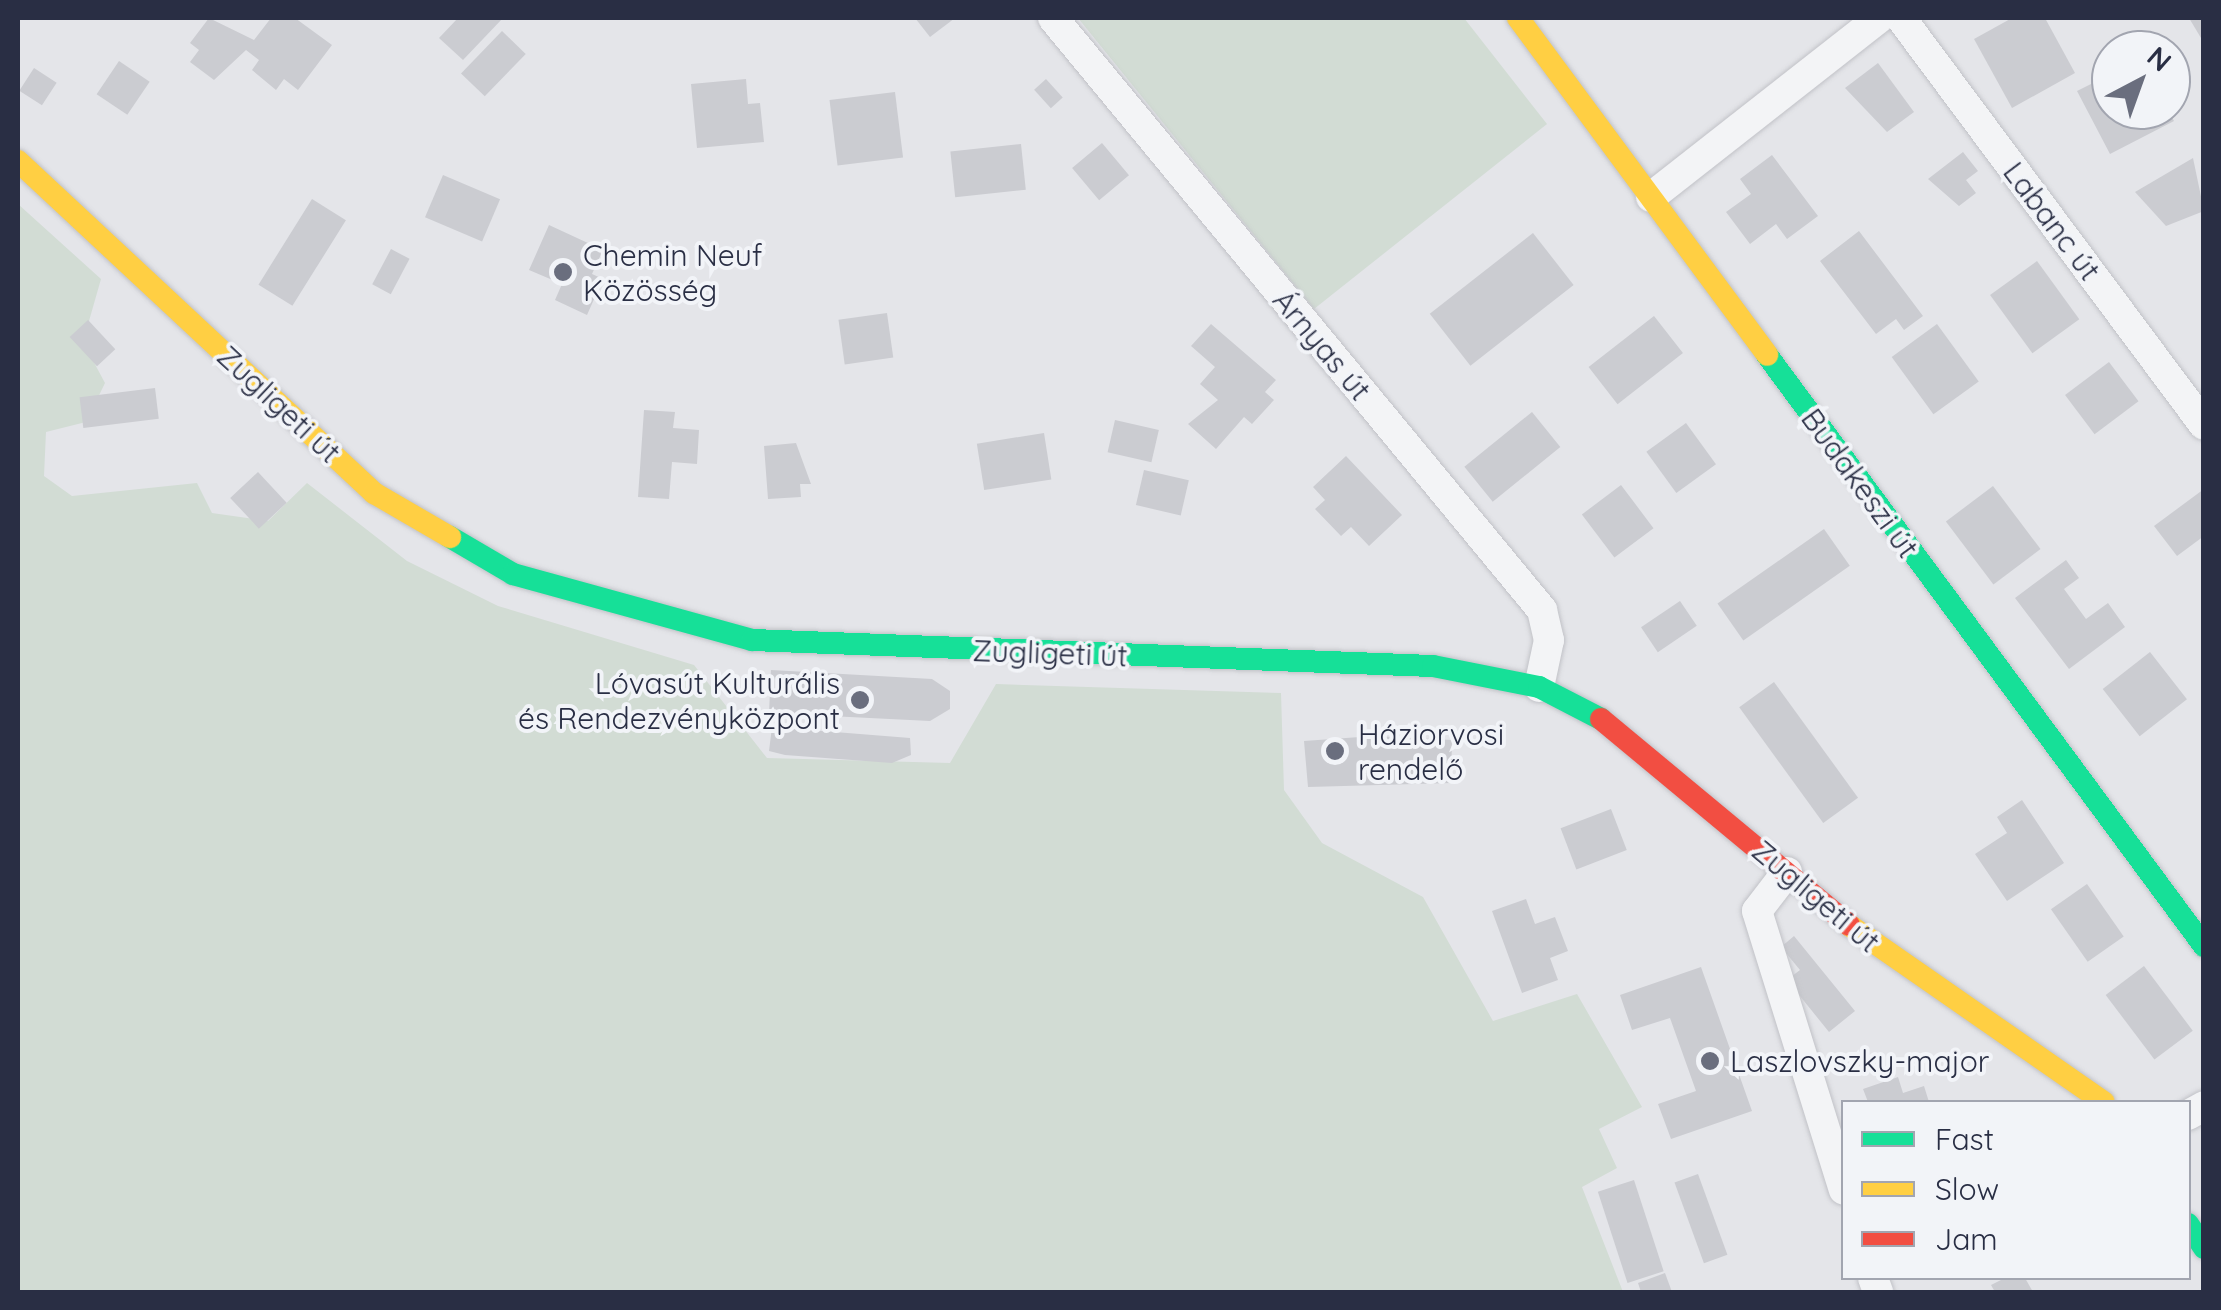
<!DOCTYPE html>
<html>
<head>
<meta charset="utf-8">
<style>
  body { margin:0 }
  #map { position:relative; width:2221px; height:1310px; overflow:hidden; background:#e4e5e9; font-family:Quicksand,sans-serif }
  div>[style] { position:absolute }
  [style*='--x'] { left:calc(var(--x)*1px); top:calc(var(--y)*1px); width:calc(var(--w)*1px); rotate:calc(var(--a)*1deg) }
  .green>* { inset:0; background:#d2dcd4 }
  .building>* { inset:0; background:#cbccd1; transform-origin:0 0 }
  .roads { filter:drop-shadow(0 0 2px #c1c2c7) drop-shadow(0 0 2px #c1c2c7) }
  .street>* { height:30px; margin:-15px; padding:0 15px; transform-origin:15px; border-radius:15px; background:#f3f4f6 }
  .fast>* { height:22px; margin:-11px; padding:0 11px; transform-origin:11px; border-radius:11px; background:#16e098 }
  .slow>* { height:22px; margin:-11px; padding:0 11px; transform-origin:11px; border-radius:11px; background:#ffcf43 }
  .jam>* { height:22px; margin:-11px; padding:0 11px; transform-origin:11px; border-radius:11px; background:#f24e42 }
  .dots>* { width:28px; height:28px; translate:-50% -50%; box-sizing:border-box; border:5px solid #f2f4f8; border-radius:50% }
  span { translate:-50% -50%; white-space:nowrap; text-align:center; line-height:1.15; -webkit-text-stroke:8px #f2f4f8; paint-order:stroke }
  .street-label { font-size:30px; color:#292e44 }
  .poi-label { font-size:30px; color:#292e44 }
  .left { translate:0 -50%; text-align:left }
  .right { translate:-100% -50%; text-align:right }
  .frame { position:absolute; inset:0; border:20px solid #292e44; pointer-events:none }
  .legend { position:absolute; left:1841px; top:1100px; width:350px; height:180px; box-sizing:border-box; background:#f2f4f8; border:2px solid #a2a5b0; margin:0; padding:12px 18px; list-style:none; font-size:30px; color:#292e44 }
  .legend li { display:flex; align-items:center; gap:20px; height:50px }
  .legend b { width:50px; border:2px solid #a2a5b0 }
  .north { position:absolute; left:2091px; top:30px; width:100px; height:100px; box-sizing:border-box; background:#f2f4f8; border:2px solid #a2a5b0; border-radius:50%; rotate:41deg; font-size:28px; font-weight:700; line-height:40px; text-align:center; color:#292e44 }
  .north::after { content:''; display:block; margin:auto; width:35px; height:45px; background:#6a6e7e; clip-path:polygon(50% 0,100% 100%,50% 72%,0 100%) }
</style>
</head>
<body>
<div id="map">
  <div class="green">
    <div style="clip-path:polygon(1078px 18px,1464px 18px,1547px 124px,1314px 309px)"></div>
    <div style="clip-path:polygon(18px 204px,101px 279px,83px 342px,105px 383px,86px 422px,46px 432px,44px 476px,72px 496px,197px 483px,212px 513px,268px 521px,307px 483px,407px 561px,498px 606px,694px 665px,767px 758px,950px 763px,996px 684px,1281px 693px,1284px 790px,1322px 843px,1423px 897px,1493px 1021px,1577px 994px,1642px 1107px,1599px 1129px,1617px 1168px,1582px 1187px,1623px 1292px,18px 1292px)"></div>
  </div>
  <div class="building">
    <div style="clip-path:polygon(209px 18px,254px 40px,271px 18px,295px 18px,332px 45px,298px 90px,284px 79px,276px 90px,252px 70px,259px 60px,246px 50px,214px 80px,190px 62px,199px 50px,190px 43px)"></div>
    <div style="clip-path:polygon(458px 18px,503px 18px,463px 60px,439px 38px)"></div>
    <div style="clip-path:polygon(915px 18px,955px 18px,930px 37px)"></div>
    <div style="clip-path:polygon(2012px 18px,2045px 18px,2075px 73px,2012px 108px,1974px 39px)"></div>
    <div style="clip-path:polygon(2189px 18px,2204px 18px,2204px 43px)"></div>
    <div style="left:502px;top:31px;width:33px;height:59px;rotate:44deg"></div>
    <div style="left:119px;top:61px;width:37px;height:40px;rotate:34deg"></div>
    <div style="clip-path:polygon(1878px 63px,1914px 112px,1887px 132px,1845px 88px)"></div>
    <div style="left:34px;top:68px;width:27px;height:27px;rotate:33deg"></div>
    <div style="clip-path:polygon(2111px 74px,2111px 110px,2168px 110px,2174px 121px,2110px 154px,2077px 91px)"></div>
    <div style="clip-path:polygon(746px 79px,748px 104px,760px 103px,764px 142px,697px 148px,691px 84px)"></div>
    <div style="left:1046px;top:79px;width:25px;height:16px;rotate:48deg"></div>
    <div style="left:895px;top:92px;width:66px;height:66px;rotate:83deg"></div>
    <div style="left:1102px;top:143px;width:42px;height:39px;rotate:50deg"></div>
    <div style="left:1021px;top:144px;width:46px;height:71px;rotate:84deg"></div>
    <div style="clip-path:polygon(1963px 152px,1978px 171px,1966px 180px,1976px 193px,1959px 206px,1928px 179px)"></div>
    <div style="clip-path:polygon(1772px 155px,1818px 216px,1787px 239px,1776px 224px,1750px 244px,1726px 212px,1751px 194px,1740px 179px)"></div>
    <div style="clip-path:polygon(2193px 158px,2204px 211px,2166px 226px,2135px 192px)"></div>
    <div style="left:443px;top:175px;width:62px;height:46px;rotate:23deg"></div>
    <div style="left:312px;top:199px;width:40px;height:101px;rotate:32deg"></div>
    <div style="clip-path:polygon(549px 225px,603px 250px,592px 274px,603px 279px,587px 315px,555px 300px,562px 284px,529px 270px)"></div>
    <div style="clip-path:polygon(1859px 231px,1923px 316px,1904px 330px,1896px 319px,1876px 334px,1820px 261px)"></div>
    <div style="left:1533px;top:233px;width:66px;height:131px;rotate:52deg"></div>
    <div style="left:391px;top:249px;width:21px;height:40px;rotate:28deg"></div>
    <div style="left:2037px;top:261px;width:72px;height:58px;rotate:54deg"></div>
    <div style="left:887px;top:313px;width:45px;height:49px;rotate:82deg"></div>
    <div style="left:1654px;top:316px;width:47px;height:83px;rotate:52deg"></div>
    <div style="left:88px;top:320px;width:40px;height:25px;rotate:47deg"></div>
    <div style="clip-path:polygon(1211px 324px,1276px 380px,1265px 392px,1274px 400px,1252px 424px,1244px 417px,1216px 449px,1188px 424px,1218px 400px,1200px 384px,1215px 367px,1191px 346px)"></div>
    <div style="left:1937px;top:324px;width:71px;height:56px;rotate:54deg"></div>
    <div style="left:2109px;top:362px;width:49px;height:55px;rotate:53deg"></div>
    <div style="left:155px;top:388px;width:31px;height:76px;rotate:83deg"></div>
    <div style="clip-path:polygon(644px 410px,675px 412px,673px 428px,699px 430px,697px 464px,672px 462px,669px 499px,638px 497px)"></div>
    <div style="left:1532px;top:412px;width:45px;height:87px;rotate:51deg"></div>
    <div style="left:1115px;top:420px;width:45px;height:33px;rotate:13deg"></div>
    <div style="left:1686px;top:423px;width:51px;height:49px;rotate:54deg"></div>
    <div style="left:1044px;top:433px;width:47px;height:68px;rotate:81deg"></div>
    <div style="clip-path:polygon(796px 443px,811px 484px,800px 484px,801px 497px,768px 499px,764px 446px)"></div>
    <div style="clip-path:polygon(1346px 456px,1402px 515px,1369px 546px,1351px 527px,1341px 536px,1315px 509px,1325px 500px,1313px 487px)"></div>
    <div style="left:1144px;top:470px;width:46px;height:36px;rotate:13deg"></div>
    <div style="left:258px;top:472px;width:42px;height:38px;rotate:47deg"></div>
    <div style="left:1621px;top:485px;width:54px;height:49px;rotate:53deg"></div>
    <div style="left:1993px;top:486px;width:79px;height:59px;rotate:53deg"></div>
    <div style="clip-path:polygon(2204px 489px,2204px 536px,2177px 556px,2154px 526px)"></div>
    <div style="left:1824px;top:529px;width:45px;height:130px;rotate:55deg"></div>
    <div style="clip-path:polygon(2066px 560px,2079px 578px,2064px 589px,2086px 619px,2108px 603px,2125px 627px,2069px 669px,2015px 598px)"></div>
    <div style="left:1680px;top:601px;width:30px;height:47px;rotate:56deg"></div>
    <div style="left:2150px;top:652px;width:60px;height:60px;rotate:52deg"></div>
    <div style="clip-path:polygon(771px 670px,932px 679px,950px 691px,950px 709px,930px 721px,769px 713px)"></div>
    <div style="left:1774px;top:682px;width:143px;height:43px;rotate:54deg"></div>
    <div style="clip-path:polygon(772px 727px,910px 738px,911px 755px,892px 763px,785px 755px,769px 751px)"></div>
    <div style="clip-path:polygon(1374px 736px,1452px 740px,1451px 783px,1308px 787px,1304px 741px)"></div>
    <div style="clip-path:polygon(2022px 800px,2064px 863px,2007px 901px,1975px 854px,2007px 833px,1997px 817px)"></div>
    <div style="left:1611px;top:809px;width:44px;height:54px;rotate:69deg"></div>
    <div style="left:2087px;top:884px;width:64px;height:44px;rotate:55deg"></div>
    <div style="clip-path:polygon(1526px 899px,1535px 924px,1555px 917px,1568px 951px,1550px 958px,1558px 980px,1522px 993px,1492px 911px)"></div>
    <div style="clip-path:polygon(1794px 936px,1855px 1011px,1829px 1032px,1787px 980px,1800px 970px,1781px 947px)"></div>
    <div style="left:2144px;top:966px;width:81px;height:48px;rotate:53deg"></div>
    <div style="clip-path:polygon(1701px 967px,1752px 1111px,1671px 1139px,1658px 1104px,1696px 1091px,1670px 1018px,1632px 1030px,1620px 995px)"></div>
    <div style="clip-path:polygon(1898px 1077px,1903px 1093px,1924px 1086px,1929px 1102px,1868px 1102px,1863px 1089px)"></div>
    <div style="left:1698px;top:1174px;width:86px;height:25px;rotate:70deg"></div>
    <div style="left:1634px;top:1180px;width:96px;height:38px;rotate:72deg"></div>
    <div style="clip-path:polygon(1665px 1273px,1672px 1292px,1641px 1292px,1638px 1283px)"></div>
    <div style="clip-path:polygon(2005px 1278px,2025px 1278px,2033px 1292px,1995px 1292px,1991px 1285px)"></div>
  </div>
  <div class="roads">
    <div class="street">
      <div style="--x:1053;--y:18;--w:768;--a:50.44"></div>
      <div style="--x:1542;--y:610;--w:31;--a:77"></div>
      <div style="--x:1549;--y:640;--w:48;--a:102"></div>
      <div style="--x:1901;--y:18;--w:507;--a:53.33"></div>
      <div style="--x:1651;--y:197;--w:290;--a:-38.1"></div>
      <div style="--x:1787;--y:872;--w:49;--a:127.6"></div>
      <div style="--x:1757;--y:911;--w:292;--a:72.7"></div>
      <div style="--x:2188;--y:1115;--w:18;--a:-29"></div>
      <div style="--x:1873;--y:1278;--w:15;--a:70"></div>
    </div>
    <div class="fast">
      <div style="--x:1767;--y:355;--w:735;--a:53.52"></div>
      <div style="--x:450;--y:537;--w:73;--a:30.4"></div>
      <div style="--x:513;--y:574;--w:248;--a:15.4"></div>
      <div style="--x:752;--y:640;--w:681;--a:2.19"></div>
      <div style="--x:1433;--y:666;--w:108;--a:11.2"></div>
      <div style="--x:1539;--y:687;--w:70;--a:27.3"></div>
      <div style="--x:2188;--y:1224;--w:29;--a:56"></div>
    </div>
    <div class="slow">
      <div style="--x:1518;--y:18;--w:419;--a:53.5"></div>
      <div style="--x:18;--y:161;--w:487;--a:43"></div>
      <div style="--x:374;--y:493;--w:88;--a:30.1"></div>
      <div style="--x:1849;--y:925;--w:310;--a:34.8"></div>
    </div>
    <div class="jam">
      <div style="--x:1601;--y:719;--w:322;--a:39.7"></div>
    </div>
  </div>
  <div class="dots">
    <div style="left:563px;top:272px;background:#6a6e7e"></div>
    <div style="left:860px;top:700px;background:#6a6e7e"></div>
    <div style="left:1335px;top:751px;background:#6a6e7e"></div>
    <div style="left:1710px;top:1061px;background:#6a6e7e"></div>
  </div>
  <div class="street-label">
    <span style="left:2052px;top:221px;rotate:53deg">Labanc út</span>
    <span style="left:1322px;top:345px;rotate:50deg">Árnyas út</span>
    <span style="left:279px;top:404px;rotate:43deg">Zugligeti út</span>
    <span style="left:1860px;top:483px;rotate:54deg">Budakeszi út</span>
    <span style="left:1050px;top:653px;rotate:2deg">Zugligeti út</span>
    <span style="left:1816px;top:896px;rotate:40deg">Zugligeti út</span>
  </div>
  <div class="poi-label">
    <span class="left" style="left:583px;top:272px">Chemin Neuf<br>Közösség</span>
    <span class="right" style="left:840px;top:700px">Lóvasút Kulturális<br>és Rendezvényközpont</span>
    <span class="left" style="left:1358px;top:751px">Háziorvosi<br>rendelő</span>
    <span class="left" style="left:1730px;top:1061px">Laszlovszky-major</span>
  </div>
  <div class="frame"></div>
  <ul class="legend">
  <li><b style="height:12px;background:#16e098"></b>Fast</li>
  <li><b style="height:12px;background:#ffcf43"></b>Slow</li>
  <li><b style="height:12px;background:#f24e42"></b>Jam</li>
  </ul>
  <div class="north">N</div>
</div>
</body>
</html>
